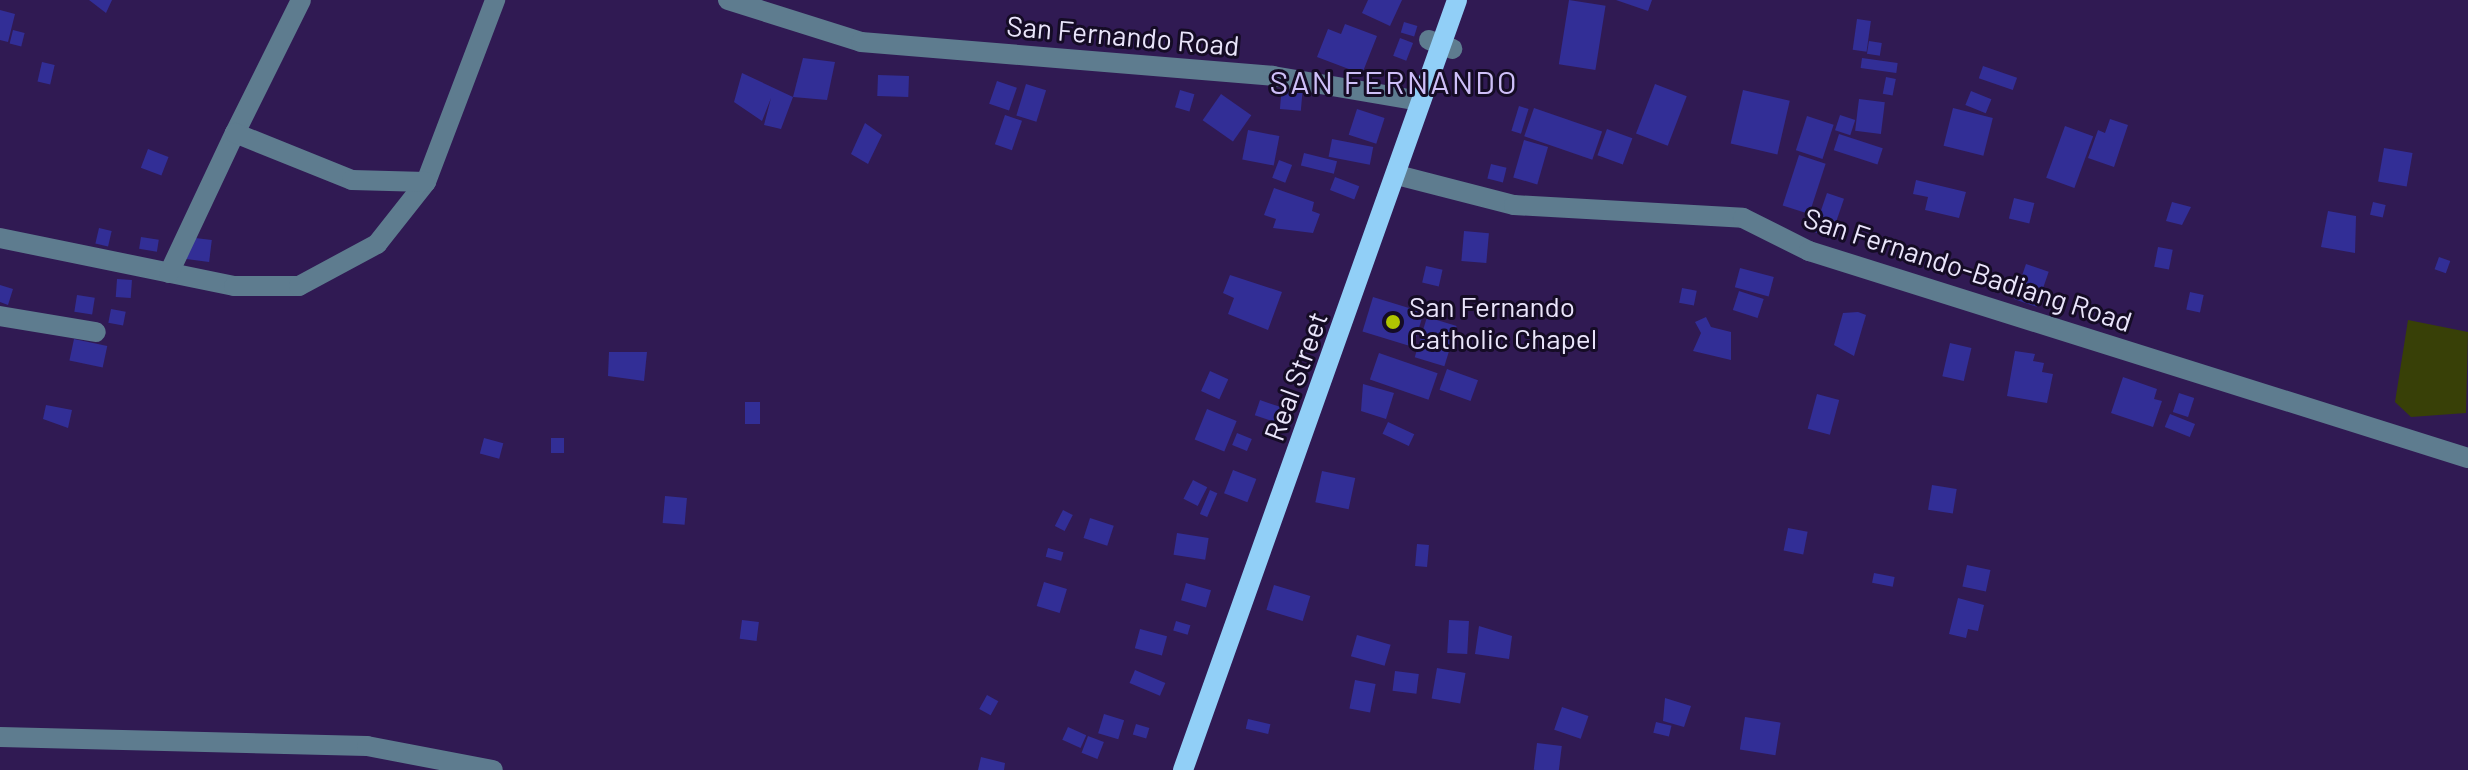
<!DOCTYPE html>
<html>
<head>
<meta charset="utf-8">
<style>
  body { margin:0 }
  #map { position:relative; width:2468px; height:770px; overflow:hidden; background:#301a53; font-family:Barlow,sans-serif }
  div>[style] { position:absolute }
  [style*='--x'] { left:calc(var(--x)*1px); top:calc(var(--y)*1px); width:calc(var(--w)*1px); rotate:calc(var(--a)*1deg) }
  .green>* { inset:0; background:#384007 }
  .building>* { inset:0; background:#322e96; transform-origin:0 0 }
  .minor>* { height:20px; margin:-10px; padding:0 10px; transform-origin:10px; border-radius:10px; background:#5e7c8f }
  .major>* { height:20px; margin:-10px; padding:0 10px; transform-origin:10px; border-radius:10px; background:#91cff7 }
  .dots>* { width:22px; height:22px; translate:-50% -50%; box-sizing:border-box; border:4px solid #150c25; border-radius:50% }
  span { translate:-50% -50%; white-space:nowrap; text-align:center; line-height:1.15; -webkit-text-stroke:6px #150c25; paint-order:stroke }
  .street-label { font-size:28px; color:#eae5fb }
  .poi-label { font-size:28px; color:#eae5fb }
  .left { translate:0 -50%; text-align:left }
  .quarter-label { font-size:32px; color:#cebff8; letter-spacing:2px }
</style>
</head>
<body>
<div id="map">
  <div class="green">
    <div style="clip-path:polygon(2408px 320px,2468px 332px,2466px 413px,2411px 417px,2395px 402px)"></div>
  </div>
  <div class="building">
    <div style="clip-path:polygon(89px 0,112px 0,106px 13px)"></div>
    <div style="clip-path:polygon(1368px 0,1402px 0,1390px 26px,1362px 13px)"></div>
    <div style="left:1569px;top:0;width:37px;height:65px;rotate:9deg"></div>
    <div style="clip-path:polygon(1616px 0,1652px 0,1648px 11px)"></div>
    <div style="clip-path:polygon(0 10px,15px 14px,8px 42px,0 40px)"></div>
    <div style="left:1857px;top:19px;width:14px;height:31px;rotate:8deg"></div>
    <div style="left:1404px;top:22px;width:14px;height:11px;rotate:17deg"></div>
    <div style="clip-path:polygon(1345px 24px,1377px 36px,1362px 74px,1317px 57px,1328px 29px,1341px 34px)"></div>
    <div style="left:13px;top:30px;width:12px;height:14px;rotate:14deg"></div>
    <div style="left:1400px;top:38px;width:14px;height:19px;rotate:21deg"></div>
    <div style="left:1869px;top:41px;width:13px;height:13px;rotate:9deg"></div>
    <div style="clip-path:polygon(803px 58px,835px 62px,827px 100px,793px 97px)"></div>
    <div style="left:1862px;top:58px;width:36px;height:10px;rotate:8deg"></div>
    <div style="left:42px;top:62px;width:13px;height:20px;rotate:13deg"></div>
    <div style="left:1983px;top:66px;width:36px;height:13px;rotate:19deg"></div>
    <div style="clip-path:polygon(742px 73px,793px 97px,781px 129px,764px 125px,771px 98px,762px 121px,734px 102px)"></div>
    <div style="left:878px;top:75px;width:31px;height:21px;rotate:2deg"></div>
    <div style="left:1886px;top:77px;width:10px;height:17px;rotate:11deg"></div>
    <div style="left:997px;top:81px;width:21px;height:24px;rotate:19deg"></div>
    <div style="left:1026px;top:84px;width:21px;height:33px;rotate:17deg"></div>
    <div style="left:1655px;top:84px;width:34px;height:53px;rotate:21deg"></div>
    <div style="left:1282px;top:85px;width:21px;height:24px;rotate:5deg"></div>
    <div style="left:1180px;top:90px;width:15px;height:18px;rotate:16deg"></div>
    <div style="left:1743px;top:90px;width:48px;height:55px;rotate:13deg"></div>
    <div style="left:1971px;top:91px;width:22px;height:15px;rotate:22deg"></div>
    <div style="left:1221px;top:94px;width:37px;height:32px;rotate:35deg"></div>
    <div style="left:1859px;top:99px;width:26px;height:32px;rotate:7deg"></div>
    <div style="left:1519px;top:106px;width:10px;height:26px;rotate:17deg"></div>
    <div style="left:1534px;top:108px;width:72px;height:30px;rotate:19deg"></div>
    <div style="left:1953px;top:108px;width:41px;height:39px;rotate:14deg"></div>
    <div style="left:1357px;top:109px;width:29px;height:27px;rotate:18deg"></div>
    <div style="left:1005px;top:115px;width:18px;height:31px;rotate:19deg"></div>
    <div style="left:1840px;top:115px;width:16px;height:16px;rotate:18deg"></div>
    <div style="left:1807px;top:116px;width:28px;height:36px;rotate:18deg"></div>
    <div style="clip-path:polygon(2110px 119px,2128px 125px,2114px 167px,2088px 158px,2098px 130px,2105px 133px)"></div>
    <div style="clip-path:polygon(865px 123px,882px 135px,868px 164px,851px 154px)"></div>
    <div style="left:2065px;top:126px;width:30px;height:55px;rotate:20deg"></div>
    <div style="left:1607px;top:129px;width:27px;height:28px;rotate:20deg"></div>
    <div style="left:1248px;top:130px;width:32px;height:30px;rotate:11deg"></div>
    <div style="left:1839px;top:134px;width:46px;height:17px;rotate:18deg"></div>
    <div style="left:1332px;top:139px;width:42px;height:18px;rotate:11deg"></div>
    <div style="left:1524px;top:140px;width:25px;height:39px;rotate:16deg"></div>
    <div style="left:2384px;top:148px;width:29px;height:34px;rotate:10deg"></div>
    <div style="left:148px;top:149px;width:22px;height:20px;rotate:21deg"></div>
    <div style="left:1304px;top:153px;width:34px;height:13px;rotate:14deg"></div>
    <div style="left:1799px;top:155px;width:28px;height:53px;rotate:18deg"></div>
    <div style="left:1279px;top:160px;width:14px;height:19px;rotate:21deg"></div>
    <div style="left:1491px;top:164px;width:16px;height:15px;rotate:14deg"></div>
    <div style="left:1335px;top:177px;width:26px;height:14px;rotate:21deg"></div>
    <div style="clip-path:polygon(1916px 180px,1966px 192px,1959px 218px,1925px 210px,1928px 197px,1913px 194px)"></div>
    <div style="clip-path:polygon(1274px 188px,1314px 202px,1312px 211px,1320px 214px,1313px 233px,1273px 228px,1276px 219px,1264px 215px)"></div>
    <div style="left:1827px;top:193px;width:18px;height:41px;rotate:19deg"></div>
    <div style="left:2014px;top:198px;width:21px;height:21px;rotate:14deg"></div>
    <div style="clip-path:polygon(2172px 202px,2191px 207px,2182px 225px,2166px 221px)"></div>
    <div style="left:2373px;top:202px;width:13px;height:13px;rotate:13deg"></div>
    <div style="clip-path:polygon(2328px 211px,2356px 216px,2355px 253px,2321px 247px)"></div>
    <div style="left:99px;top:228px;width:13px;height:16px;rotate:13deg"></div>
    <div style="left:1464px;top:231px;width:25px;height:30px;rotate:5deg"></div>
    <div style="left:141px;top:237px;width:18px;height:12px;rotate:9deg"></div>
    <div style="left:187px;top:237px;width:25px;height:22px;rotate:7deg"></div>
    <div style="left:2158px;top:247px;width:15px;height:20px;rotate:11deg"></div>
    <div style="left:2439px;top:257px;width:12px;height:13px;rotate:20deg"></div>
    <div style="left:2026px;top:264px;width:24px;height:37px;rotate:19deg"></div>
    <div style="left:1426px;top:266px;width:17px;height:17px;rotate:13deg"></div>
    <div style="left:1740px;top:268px;width:35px;height:20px;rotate:15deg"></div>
    <div style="clip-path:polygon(1230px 275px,1282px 292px,1268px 330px,1228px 314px,1234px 298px,1223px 293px)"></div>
    <div style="left:117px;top:279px;width:15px;height:18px;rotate:4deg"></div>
    <div style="clip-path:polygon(0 285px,13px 289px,8px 305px,0 302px)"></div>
    <div style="left:1682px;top:288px;width:15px;height:15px;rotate:11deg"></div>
    <div style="left:1739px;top:291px;width:26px;height:20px;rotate:18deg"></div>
    <div style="left:2190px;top:292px;width:14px;height:18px;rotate:12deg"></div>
    <div style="left:77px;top:295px;width:18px;height:17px;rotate:9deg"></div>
    <div style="left:1373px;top:297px;width:53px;height:36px;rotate:17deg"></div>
    <div style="left:111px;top:309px;width:15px;height:14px;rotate:11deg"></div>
    <div style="clip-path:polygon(1858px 312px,1866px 315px,1854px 356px,1834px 345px,1843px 313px)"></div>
    <div style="left:1427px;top:317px;width:31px;height:42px;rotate:17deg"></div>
    <div style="clip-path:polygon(1706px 317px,1711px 327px,1731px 332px,1731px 360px,1693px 351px,1701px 333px,1695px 322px)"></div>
    <div style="left:74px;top:339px;width:34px;height:22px;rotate:12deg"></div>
    <div style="left:1950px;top:343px;width:22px;height:34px;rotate:13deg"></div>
    <div style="clip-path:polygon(2015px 351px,2035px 354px,2033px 361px,2044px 363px,2042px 372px,2053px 374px,2047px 403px,2007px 396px)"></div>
    <div style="clip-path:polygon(609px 352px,647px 352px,644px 381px,608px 376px)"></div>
    <div style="left:1379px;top:353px;width:62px;height:28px;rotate:19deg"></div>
    <div style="left:1447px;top:369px;width:33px;height:22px;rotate:20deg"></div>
    <div style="left:1210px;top:371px;width:20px;height:22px;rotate:24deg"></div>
    <div style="clip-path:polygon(2123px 377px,2157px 389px,2154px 399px,2162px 401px,2153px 427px,2111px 413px)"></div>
    <div style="clip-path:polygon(1363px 384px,1394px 393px,1386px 419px,1361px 411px)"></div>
    <div style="left:2179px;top:393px;width:16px;height:20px;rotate:18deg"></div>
    <div style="left:1817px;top:394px;width:23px;height:36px;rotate:15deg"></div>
    <div style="left:1260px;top:400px;width:21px;height:16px;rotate:19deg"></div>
    <div style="left:745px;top:402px;width:15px;height:22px"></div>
    <div style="clip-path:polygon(46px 405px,72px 410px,68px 428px,43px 419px)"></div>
    <div style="left:1207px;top:409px;width:32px;height:33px;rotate:22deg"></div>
    <div style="left:2170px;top:414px;width:27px;height:14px;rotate:22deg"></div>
    <div style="left:1388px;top:422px;width:29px;height:13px;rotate:25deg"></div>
    <div style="left:1237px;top:433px;width:16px;height:13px;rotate:22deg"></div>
    <div style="left:484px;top:438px;width:20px;height:16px;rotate:15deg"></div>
    <div style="left:551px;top:438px;width:13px;height:15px"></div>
    <div style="left:1233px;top:470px;width:25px;height:25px;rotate:21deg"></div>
    <div style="left:1322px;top:471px;width:34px;height:32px;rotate:12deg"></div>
    <div style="left:1193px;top:480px;width:16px;height:21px;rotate:27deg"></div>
    <div style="left:1932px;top:485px;width:25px;height:25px;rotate:9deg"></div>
    <div style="left:1210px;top:490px;width:8px;height:26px;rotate:23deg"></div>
    <div style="left:665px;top:496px;width:22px;height:27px;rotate:5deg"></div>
    <div style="left:1063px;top:510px;width:11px;height:18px;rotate:27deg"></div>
    <div style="left:1090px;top:518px;width:25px;height:21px;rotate:18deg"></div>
    <div style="left:1788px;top:528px;width:20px;height:23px;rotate:11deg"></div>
    <div style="left:1177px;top:533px;width:32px;height:22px;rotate:9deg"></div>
    <div style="left:1417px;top:544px;width:12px;height:22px;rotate:5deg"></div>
    <div style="left:1048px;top:548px;width:16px;height:9px;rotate:15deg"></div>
    <div style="left:1967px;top:565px;width:24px;height:22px;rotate:12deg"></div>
    <div style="left:1874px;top:573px;width:21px;height:10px;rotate:11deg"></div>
    <div style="left:1044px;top:582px;width:24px;height:25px;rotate:17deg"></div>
    <div style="left:1186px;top:583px;width:26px;height:18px;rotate:16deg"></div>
    <div style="left:1274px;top:585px;width:38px;height:26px;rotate:17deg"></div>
    <div style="clip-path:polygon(1958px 598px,1984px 605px,1978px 631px,1968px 629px,1966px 638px,1949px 634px)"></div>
    <div style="left:742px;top:620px;width:17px;height:19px;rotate:7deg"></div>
    <div style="left:1449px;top:620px;width:20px;height:33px;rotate:3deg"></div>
    <div style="left:1176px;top:621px;width:15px;height:10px;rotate:16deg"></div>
    <div style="clip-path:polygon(1479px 626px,1512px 636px,1509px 659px,1475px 654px)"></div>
    <div style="left:1140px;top:629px;width:28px;height:20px;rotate:15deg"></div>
    <div style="left:1357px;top:635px;width:35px;height:22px;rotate:16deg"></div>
    <div style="left:1437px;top:668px;width:29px;height:31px;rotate:10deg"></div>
    <div style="left:1135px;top:670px;width:33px;height:14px;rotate:23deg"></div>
    <div style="left:1395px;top:671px;width:24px;height:20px;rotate:7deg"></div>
    <div style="left:1355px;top:680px;width:21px;height:29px;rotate:11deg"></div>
    <div style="left:987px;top:695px;width:13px;height:16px;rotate:29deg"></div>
    <div style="clip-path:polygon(1665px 698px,1691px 706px,1684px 727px,1663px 721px)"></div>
    <div style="left:1562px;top:707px;width:28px;height:24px;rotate:19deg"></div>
    <div style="left:1104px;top:714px;width:21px;height:20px;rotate:17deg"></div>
    <div style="left:1745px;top:717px;width:36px;height:33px;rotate:9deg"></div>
    <div style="left:1248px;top:719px;width:23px;height:10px;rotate:13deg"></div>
    <div style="left:1656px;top:722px;width:16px;height:11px;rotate:14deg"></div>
    <div style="left:1136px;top:724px;width:14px;height:11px;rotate:17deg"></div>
    <div style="left:1068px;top:727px;width:20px;height:14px;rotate:24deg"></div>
    <div style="left:1088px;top:736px;width:17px;height:18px;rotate:21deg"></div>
    <div style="left:1537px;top:743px;width:25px;height:27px;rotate:7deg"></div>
    <div style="clip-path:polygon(981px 757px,1005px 763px,1004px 770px,978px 770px)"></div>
  </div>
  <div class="minor">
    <div style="--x:728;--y:0;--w:139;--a:17.5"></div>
    <div style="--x:861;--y:42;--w:413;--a:4.7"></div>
    <div style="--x:1273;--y:76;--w:150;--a:9.6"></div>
    <div style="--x:1429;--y:40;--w:25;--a:21"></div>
    <div style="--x:235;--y:133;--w:148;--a:-63.6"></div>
    <div style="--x:1397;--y:175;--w:121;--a:14.4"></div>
    <div style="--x:1514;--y:205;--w:229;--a:3.2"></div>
    <div style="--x:1743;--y:218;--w:74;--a:26.6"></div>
    <div style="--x:1809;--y:251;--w:691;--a:17.44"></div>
    <div style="--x:0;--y:238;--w:239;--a:11.6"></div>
    <div style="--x:234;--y:286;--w:65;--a:0"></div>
    <div style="--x:299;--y:286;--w:89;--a:-28.3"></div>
    <div style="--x:377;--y:244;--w:79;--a:-51.7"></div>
    <div style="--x:426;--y:182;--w:195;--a:-69.2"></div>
    <div style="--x:169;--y:273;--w:155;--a:-64.8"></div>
    <div style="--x:235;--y:133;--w:126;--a:21.9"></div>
    <div style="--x:352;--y:180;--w:74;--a:1.5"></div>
    <div style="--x:0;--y:316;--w:97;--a:9.5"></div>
    <div style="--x:0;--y:737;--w:367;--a:1.4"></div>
    <div style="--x:367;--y:746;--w:128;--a:10.8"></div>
  </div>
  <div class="major">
    <div style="--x:1183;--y:770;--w:817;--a:-70.41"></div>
  </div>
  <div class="dots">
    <div style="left:1393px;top:322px;background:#b0c501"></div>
  </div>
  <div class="street-label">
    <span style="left:1123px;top:35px;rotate:5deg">San Fernando Road</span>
    <span style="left:1968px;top:269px;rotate:18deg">San Fernando-Badiang Road</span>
    <span style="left:1295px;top:376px;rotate:-70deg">Real Street</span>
  </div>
  <div class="poi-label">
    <span class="left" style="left:1409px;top:322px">San Fernando<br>Catholic Chapel</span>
  </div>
  <div class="quarter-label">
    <span style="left:1394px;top:81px">SAN FERNANDO</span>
  </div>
</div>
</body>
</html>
